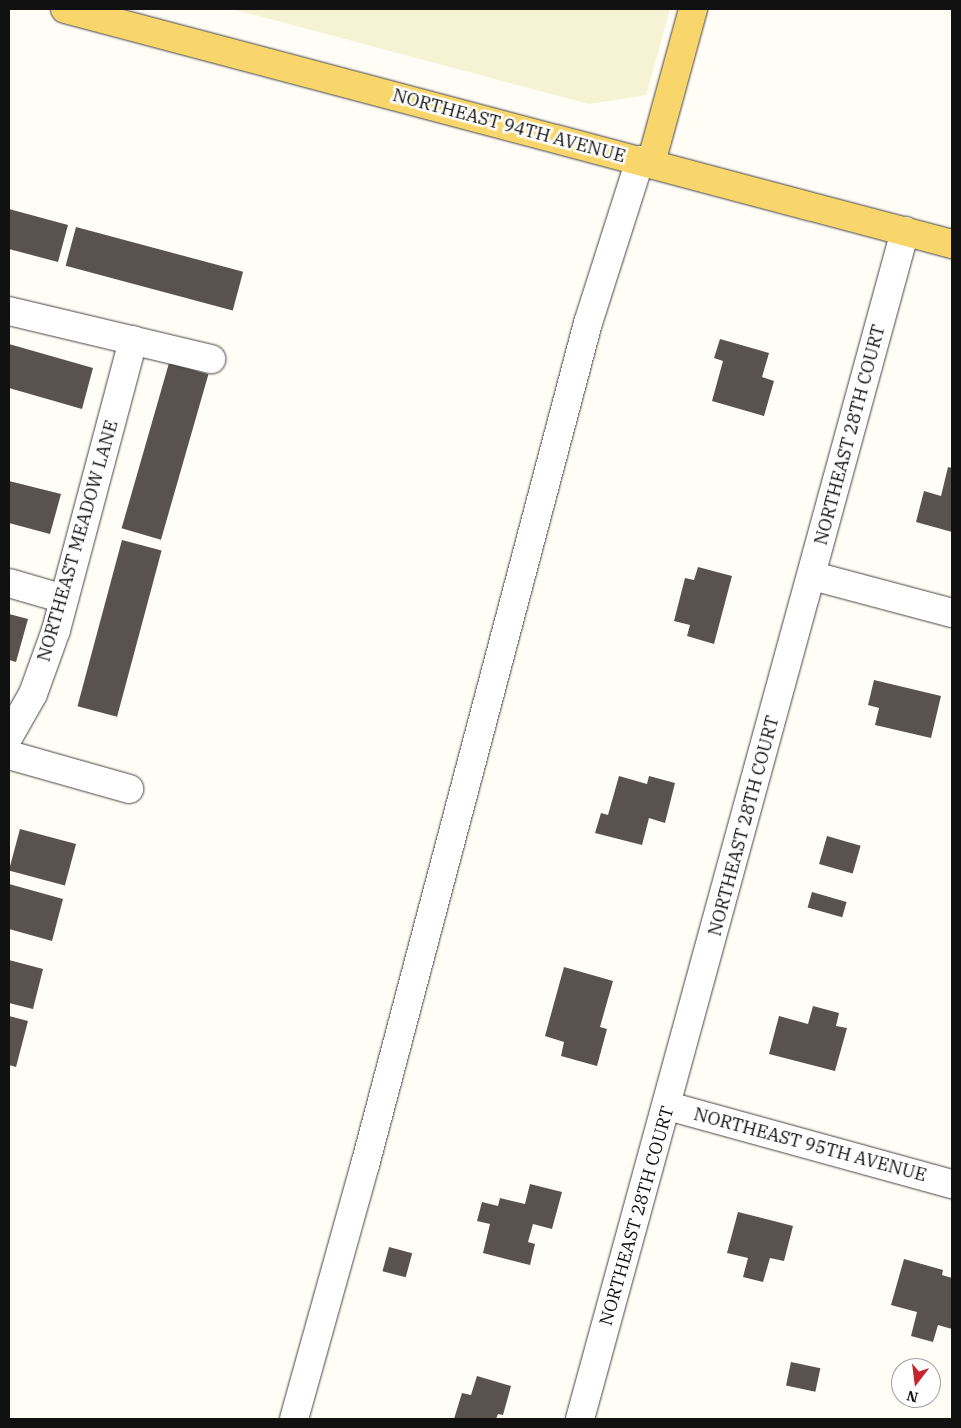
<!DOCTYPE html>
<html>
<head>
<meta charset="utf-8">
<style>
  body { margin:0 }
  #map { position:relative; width:961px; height:1428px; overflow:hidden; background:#fffdf5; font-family:"IBM Plex Serif",serif }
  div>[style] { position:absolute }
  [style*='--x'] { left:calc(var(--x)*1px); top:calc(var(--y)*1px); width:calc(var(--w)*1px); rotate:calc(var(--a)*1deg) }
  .farmland>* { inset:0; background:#f6f3d4 }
  .building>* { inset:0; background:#5a524d; transform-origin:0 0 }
  .roads { filter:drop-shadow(0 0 1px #444) drop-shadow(0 0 1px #444) }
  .minor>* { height:28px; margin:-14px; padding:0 14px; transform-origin:14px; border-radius:14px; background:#fff }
  .major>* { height:28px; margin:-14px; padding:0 14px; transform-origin:14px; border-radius:14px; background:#f9d66b }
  span { translate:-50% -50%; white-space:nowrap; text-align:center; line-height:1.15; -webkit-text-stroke:5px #fff; paint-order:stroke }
  .street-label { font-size:18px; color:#111 }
  .frame { position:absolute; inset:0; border:10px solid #111; pointer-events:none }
  .north { position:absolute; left:891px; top:1358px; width:50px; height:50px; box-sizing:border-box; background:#fff; border:1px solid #a0a0a0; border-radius:50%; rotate:195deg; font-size:14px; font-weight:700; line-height:20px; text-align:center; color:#111 }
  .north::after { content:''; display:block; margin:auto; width:18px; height:22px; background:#c4262e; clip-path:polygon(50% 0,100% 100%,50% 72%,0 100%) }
</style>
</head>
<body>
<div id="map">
  <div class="farmland">
    <div style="clip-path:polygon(232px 9px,670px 9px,646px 95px,589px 104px)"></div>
  </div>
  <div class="building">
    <div style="clip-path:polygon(9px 209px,68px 225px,58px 262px,9px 249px)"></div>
    <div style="left:76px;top:227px;width:173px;height:40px;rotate:15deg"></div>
    <div style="clip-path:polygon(720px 339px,769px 353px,762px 377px,774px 381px,764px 416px,712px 401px,723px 361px,714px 358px)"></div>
    <div style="clip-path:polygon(9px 344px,93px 368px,82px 409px,9px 388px)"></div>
    <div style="left:169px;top:363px;width:41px;height:172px;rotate:16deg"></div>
    <div style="clip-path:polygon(948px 467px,952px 468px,952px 532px,916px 522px,924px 491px,941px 496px)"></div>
    <div style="clip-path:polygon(9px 481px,61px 494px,50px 534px,9px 523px)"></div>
    <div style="left:122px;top:540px;width:41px;height:172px;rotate:15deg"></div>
    <div style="clip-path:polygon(698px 567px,732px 576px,714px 644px,687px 636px,690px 625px,674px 621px,685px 578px,694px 580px)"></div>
    <div style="clip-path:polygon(9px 614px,28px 619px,16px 662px,9px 660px)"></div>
    <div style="clip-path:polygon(874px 680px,941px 696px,931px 738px,875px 725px,879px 708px,868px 705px)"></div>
    <div style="clip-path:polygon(619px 776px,647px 784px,649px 776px,675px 783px,665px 823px,649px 818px,642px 845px,595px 833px,601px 813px,608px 815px)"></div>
    <div style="left:20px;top:829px;width:58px;height:43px;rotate:15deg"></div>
    <div style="left:827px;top:836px;width:35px;height:29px;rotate:16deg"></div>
    <div style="clip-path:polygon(9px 884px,63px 899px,52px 941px,9px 929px)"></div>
    <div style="left:812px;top:892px;width:36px;height:16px;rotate:16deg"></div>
    <div style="clip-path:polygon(9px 960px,43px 969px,33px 1009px,9px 1003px)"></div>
    <div style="clip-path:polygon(564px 967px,613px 981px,600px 1027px,607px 1029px,597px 1066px,561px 1056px,564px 1042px,545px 1036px)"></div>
    <div style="clip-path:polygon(813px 1006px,839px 1013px,836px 1026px,847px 1028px,835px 1071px,769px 1054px,779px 1016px,808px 1024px)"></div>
    <div style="clip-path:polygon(9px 1016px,28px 1021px,16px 1067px,9px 1065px)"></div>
    <div style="clip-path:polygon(530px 1184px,562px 1192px,552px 1229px,533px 1224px,528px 1242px,535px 1244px,530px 1265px,483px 1253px,490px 1224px,477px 1221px,482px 1202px,498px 1206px,500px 1198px,525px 1204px)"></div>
    <div style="clip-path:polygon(738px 1212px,793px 1226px,784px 1261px,770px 1258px,763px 1282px,743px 1277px,748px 1258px,727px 1253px)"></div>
    <div style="left:389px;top:1247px;width:24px;height:25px;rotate:15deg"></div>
    <div style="clip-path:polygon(904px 1259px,943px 1270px,942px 1275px,952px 1278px,952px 1329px,938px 1325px,933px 1342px,911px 1336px,917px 1312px,891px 1305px)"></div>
    <div style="left:791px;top:1362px;width:30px;height:24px;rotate:12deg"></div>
    <div style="clip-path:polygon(477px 1376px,511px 1386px,503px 1415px,498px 1414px,496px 1419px,454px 1419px,462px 1393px,471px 1395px)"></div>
  </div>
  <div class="roads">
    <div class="minor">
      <div style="--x:9;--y:311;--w:208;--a:13.4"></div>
      <div style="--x:813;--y:576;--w:144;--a:14.9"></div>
      <div style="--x:9;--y:583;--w:57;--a:16.2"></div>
      <div style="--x:9;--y:736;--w:48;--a:-60.3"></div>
      <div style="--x:33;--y:694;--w:68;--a:-70.2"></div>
      <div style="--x:56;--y:630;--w:300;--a:-75.1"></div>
      <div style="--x:9;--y:755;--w:125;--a:15.8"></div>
      <div style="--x:668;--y:1106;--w:295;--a:15.4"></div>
      <div style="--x:294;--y:1419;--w:264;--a:-74.4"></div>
      <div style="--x:365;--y:1165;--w:871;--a:-75.17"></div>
      <div style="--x:588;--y:323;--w:171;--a:-72.3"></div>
      <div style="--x:580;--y:1419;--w:1232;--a:-74.7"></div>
    </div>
    <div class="major">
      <div style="--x:65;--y:9;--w:918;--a:14.84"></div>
      <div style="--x:651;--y:163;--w:160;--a:-74.7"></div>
    </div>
  </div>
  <div class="street-label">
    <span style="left:509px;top:126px;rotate:15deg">NORTHEAST 94TH AVENUE</span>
    <span style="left:850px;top:435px;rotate:-75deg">NORTHEAST 28TH COURT</span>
    <span style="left:78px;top:541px;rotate:-74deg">NORTHEAST MEADOW LANE</span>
    <span style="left:744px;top:826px;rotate:-75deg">NORTHEAST 28TH COURT</span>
    <span style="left:810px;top:1145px;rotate:15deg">NORTHEAST 95TH AVENUE</span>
    <span style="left:637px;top:1216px;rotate:-74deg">NORTHEAST 28TH COURT</span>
  </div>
  <div class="frame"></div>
  <div class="north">N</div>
</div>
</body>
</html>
